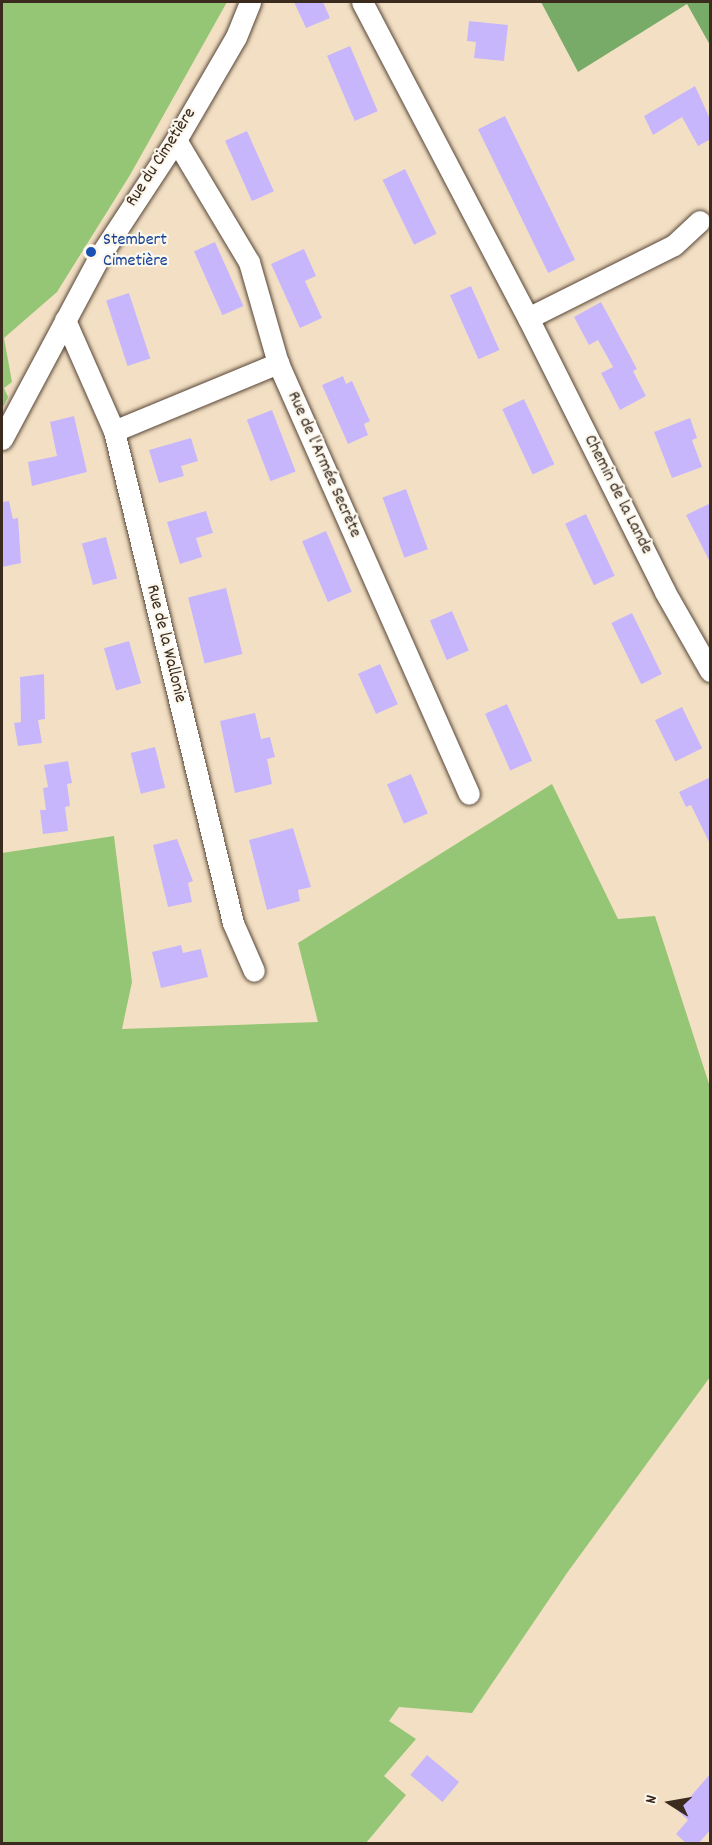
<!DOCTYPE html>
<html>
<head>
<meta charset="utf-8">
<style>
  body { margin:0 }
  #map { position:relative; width:712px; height:1845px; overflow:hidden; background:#f3e0c4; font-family:Dekko,sans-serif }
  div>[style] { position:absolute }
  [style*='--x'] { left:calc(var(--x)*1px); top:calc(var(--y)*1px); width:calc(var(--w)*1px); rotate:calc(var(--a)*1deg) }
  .green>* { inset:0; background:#95c676 }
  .forest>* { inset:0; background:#78ab67 }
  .building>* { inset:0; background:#c8b6fd; transform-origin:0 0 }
  .roads { filter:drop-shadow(0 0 2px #574537) drop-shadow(0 0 2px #574537) }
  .minor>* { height:21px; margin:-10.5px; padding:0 10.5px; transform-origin:10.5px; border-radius:10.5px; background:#fff }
  .dots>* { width:16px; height:16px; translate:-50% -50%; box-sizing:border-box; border:3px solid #fbf7ec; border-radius:50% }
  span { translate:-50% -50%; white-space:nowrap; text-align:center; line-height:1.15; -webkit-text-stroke:4.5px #fbf7ec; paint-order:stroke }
  .street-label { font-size:18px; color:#3b2a1e }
  .transit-label { font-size:18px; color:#164399 }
  .left { translate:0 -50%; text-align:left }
  .frame { position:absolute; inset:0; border:3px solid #3b2a1e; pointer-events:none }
  .north { position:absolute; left:640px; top:1773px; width:60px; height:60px; -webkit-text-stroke:4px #fbf7ec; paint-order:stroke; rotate:281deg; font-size:16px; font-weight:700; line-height:24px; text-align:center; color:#3b2a1e }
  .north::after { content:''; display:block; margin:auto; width:21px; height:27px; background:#3b2a1e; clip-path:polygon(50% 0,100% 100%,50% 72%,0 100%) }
</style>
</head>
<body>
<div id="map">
  <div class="green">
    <div style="clip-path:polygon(2px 2px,227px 2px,130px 175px,57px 292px,4px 338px,12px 382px,4px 388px,8px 397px,2px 409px)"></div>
    <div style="clip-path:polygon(552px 784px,618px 919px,655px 916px,710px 1087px,710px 1377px,567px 1573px,472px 1713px,399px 1707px,389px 1721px,416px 1739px,384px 1776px,406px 1795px,366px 1843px,2px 1843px,2px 853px,114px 836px,132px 982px,122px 1029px,318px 1022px,298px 943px)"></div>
  </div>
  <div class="forest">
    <div style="clip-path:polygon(541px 2px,710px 2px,710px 45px,687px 4px,578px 72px)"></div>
  </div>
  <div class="building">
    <div style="clip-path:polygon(294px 2px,323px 2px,330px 18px,306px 28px)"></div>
    <div style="clip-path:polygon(469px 21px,508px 25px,504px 61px,474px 58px,476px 42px,467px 41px)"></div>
    <div style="left:350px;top:46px;width:71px;height:25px;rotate:67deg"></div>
    <div style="clip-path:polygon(695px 86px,711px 121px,711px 139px,698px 146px,682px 117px,653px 135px,644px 116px)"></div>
    <div style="left:505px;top:116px;width:160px;height:30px;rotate:64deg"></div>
    <div style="left:247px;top:131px;width:66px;height:24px;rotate:66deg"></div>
    <div style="left:405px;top:169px;width:72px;height:25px;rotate:64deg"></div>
    <div style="left:215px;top:242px;width:70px;height:23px;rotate:66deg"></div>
    <div style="clip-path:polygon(304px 249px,316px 276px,305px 281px,322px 318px,300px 328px,271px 264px)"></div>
    <div style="left:471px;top:286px;width:70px;height:23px;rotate:66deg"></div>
    <div style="left:129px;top:293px;width:69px;height:24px;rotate:72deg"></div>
    <div style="clip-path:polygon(601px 302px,637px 369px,633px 371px,646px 396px,620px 410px,601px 373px,613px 367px,598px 340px,589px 345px,574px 317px)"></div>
    <div style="clip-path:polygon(343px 376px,346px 384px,352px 381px,370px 421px,364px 424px,368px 435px,348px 444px,322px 385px)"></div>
    <div style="left:524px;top:399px;width:72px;height:24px;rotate:65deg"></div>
    <div style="left:272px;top:410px;width:66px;height:27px;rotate:69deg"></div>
    <div style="clip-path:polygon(74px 416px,87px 472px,32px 486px,28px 462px,57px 456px,50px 422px)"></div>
    <div style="clip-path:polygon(690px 418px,697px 438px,692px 440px,702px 467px,672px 478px,654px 432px)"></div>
    <div style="clip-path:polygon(191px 438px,198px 461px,181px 466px,184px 476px,159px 483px,149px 450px)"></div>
    <div style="left:406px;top:489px;width:64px;height:25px;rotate:70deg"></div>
    <div style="clip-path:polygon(9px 501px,13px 519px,18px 518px,21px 563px,2px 567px,2px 502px)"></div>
    <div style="clip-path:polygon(711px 503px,711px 564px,686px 515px)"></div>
    <div style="clip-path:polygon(206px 511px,213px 533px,196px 538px,202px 557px,180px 564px,167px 522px)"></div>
    <div style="left:586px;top:514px;width:68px;height:23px;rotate:65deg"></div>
    <div style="left:326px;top:531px;width:66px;height:26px;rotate:67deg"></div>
    <div style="left:106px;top:537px;width:43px;height:25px;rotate:75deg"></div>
    <div style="left:226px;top:588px;width:68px;height:39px;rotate:76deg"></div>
    <div style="left:452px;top:611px;width:43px;height:24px;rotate:67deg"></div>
    <div style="left:632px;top:613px;width:68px;height:23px;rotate:64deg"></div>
    <div style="left:129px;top:641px;width:44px;height:26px;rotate:74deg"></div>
    <div style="left:380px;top:664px;width:44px;height:24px;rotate:66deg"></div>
    <div style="clip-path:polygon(44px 674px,45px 719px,38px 720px,42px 743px,18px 746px,14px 723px,21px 722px,20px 677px)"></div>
    <div style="left:507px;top:704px;width:62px;height:24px;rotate:66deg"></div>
    <div style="left:682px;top:707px;width:46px;height:30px;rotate:64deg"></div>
    <div style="clip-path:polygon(255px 713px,261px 739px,270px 737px,275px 757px,267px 759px,272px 784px,235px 793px,220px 721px)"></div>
    <div style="left:155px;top:747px;width:42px;height:25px;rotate:76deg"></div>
    <div style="clip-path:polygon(68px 761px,72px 783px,67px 784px,70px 806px,65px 807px,68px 831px,43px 834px,40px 810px,46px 810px,43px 788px,48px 787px,44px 765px)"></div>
    <div style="left:411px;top:774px;width:43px;height:26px;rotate:67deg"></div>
    <div style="clip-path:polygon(711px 777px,711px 846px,691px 805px,686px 807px,679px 792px)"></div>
    <div style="clip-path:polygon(293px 828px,311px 887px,298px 890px,300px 901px,267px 910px,249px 840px)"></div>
    <div style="clip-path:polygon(177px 839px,193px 881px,188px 883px,192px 902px,168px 907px,153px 845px)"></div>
    <div style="clip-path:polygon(181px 945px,183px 953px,201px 949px,208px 977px,161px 988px,152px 952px)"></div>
    <div style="left:427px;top:1755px;width:42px;height:26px;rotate:40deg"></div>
    <div style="clip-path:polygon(711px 1773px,711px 1829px,698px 1844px,687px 1844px,676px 1834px,688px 1820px,678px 1811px)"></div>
  </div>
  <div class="roads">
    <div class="minor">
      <div style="--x:362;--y:2;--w:357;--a:62.3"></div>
      <div style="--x:528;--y:318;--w:306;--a:63.4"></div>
      <div style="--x:665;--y:592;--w:91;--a:60.3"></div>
      <div style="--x:176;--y:140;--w:142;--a:59.1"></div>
      <div style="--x:249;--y:262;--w:105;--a:74"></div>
      <div style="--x:278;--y:363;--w:471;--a:66.1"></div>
      <div style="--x:528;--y:318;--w:163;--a:-26.6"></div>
      <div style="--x:674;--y:245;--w:35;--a:-43"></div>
      <div style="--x:65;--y:320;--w:121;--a:66.2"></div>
      <div style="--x:114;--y:431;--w:506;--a:76.4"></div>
      <div style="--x:233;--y:923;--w:52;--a:66.4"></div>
      <div style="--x:114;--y:431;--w:178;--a:-22.5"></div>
      <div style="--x:2;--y:439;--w:206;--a:-61.9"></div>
      <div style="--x:99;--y:257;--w:140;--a:-56.7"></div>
      <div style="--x:176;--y:140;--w:119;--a:-59.8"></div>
      <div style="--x:236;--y:37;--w:38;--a:-68"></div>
    </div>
  </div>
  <div class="dots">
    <div style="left:91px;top:252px;background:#1a4fb4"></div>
  </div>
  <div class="street-label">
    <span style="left:162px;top:158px;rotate:-57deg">Rue du Cimetière</span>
    <span style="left:323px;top:465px;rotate:66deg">Rue de l'Armée Secrète</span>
    <span style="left:617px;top:495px;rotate:63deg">Chemin de la Lande</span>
    <span style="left:165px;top:644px;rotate:76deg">Rue de la Wallonie</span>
  </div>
  <div class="transit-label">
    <span class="left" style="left:103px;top:252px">Stembert<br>Cimetière</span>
  </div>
  <div class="frame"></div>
  <div class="north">N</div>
</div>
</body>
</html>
